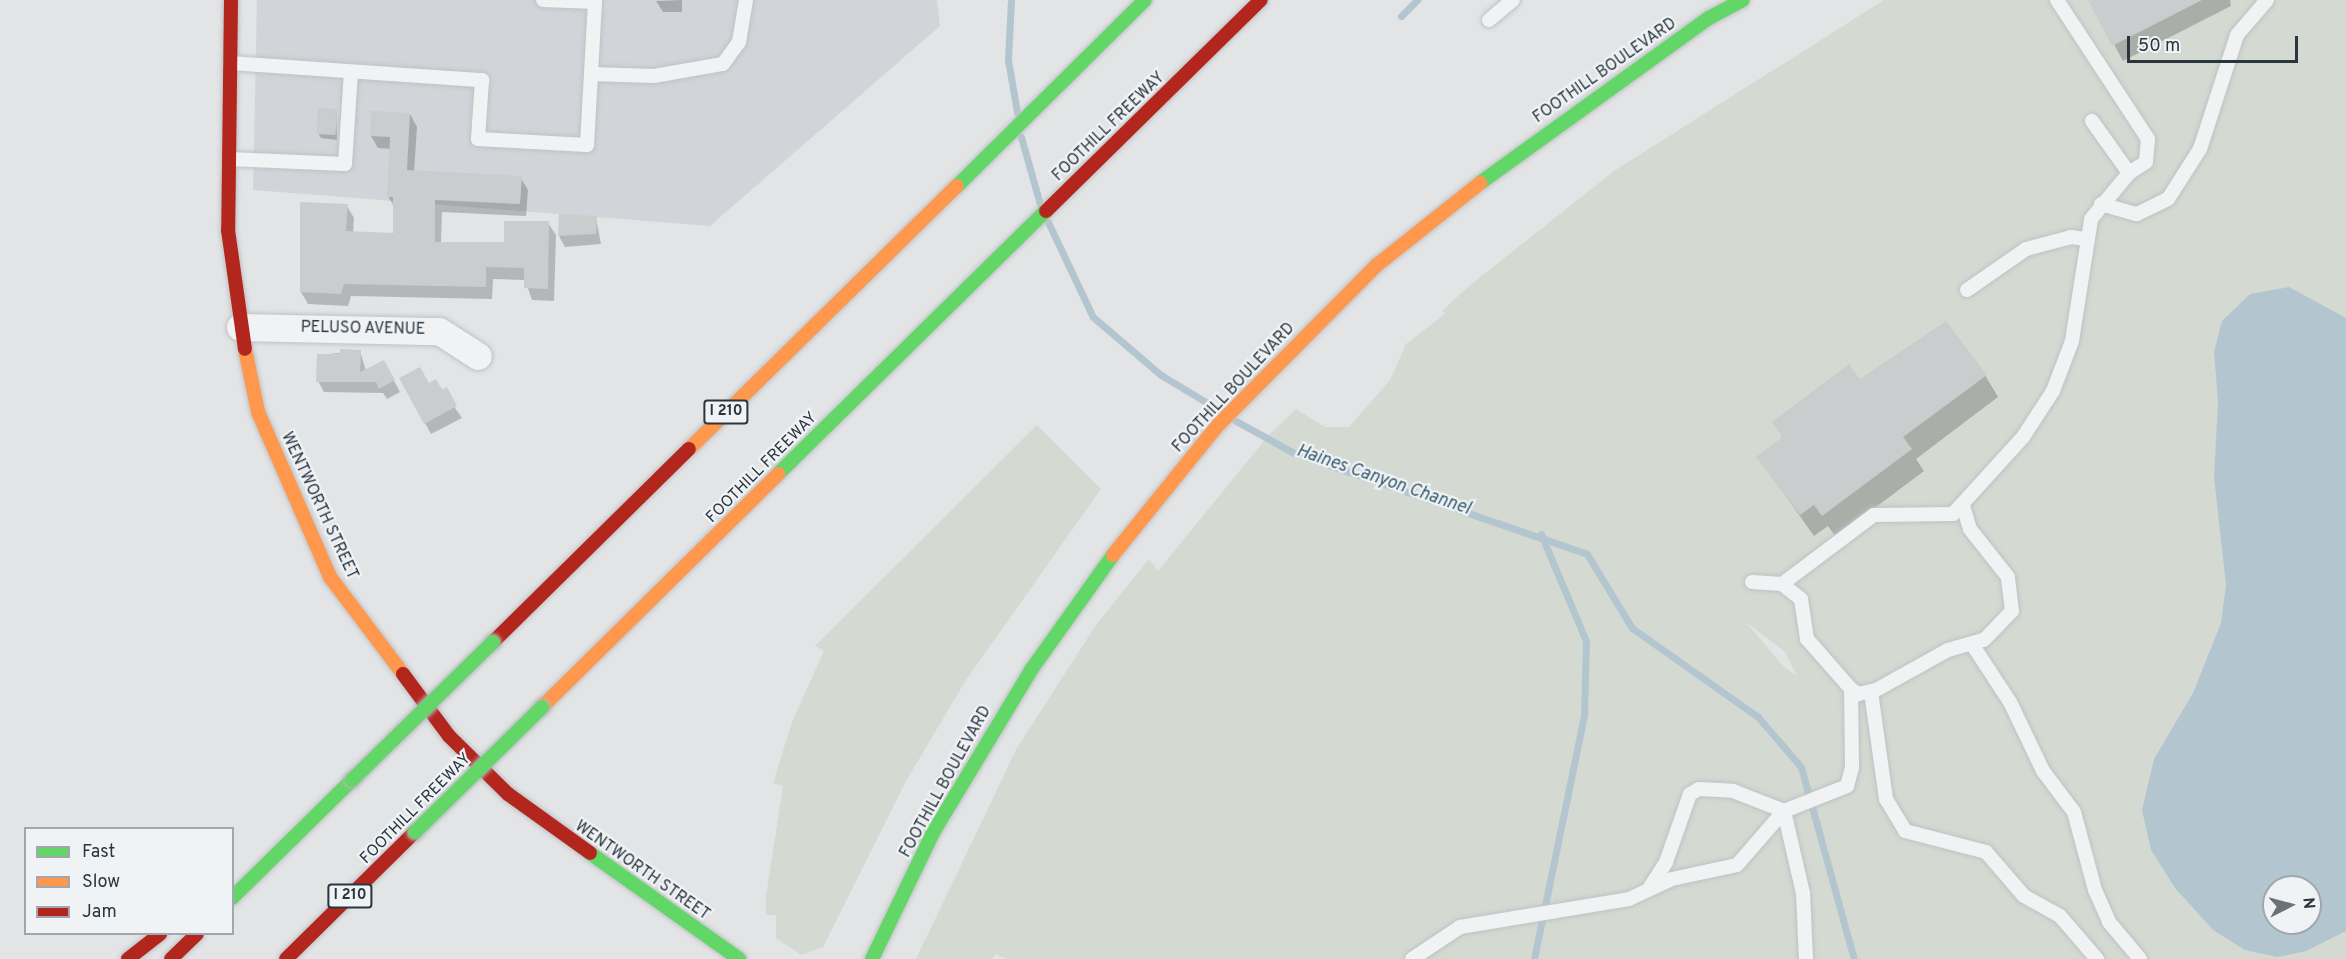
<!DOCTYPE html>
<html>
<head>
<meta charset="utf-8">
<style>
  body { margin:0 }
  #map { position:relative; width:2346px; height:959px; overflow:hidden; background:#e2e4e6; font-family:Overpass,sans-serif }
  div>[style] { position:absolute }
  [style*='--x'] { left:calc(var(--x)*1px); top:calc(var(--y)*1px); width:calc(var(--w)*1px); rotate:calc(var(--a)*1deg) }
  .built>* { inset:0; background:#d1d4d9 }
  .green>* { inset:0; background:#d4dad2 }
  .water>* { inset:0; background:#b3c6cf }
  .shadow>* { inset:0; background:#0003 }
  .stream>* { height:7px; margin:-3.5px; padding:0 3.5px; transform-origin:3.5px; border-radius:3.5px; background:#b3c6cf }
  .building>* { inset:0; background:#caccce; transform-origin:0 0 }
  .roads { filter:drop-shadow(0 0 2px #c0c2c4) drop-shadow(0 0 2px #c0c2c4) }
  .lane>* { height:14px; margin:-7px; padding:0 7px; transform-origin:7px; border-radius:7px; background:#f1f2f4 }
  .street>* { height:27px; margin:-13.5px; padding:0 13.5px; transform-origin:13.5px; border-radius:13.5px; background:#f1f2f4 }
  .fast>* { height:14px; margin:-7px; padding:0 7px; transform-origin:7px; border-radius:7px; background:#63d668 }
  .slow>* { height:14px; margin:-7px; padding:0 7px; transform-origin:7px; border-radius:7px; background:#ff974d }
  .jam>* { height:14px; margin:-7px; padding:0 7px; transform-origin:7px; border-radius:7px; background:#b3261e }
  .bridges { filter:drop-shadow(0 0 2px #b4b8ba) drop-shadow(0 0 2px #b4b8ba) }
  .fast-bridge>* { height:14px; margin:-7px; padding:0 7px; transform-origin:7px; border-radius:7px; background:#63d668 }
  span { translate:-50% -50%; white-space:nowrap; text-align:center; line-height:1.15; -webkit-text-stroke:4.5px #f0f3f6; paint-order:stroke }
  .shield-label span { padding:2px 4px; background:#f0f3f6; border:2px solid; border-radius:4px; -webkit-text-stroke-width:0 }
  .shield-label { font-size:15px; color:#2a353e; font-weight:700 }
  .street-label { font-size:16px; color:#2a353e }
  .water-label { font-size:18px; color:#385b6e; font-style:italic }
  .legend { position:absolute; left:24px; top:827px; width:210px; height:108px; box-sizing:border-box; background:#f0f3f6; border:2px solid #a1a7ac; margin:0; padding:8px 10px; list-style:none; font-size:18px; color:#2a353e }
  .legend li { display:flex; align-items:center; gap:12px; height:30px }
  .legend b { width:30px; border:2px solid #a1a7ac }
  .north { position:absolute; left:2262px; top:875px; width:60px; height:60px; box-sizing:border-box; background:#f0f3f6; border:2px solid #a1a7ac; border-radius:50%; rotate:84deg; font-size:16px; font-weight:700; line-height:24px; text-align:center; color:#2a353e }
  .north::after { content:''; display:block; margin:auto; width:21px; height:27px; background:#6a7279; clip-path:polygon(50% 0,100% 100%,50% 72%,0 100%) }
  .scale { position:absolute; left:2127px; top:36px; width:171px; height:27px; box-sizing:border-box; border:3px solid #2a353e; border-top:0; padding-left:8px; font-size:18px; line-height:21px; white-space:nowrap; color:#2a353e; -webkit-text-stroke:4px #f0f3f6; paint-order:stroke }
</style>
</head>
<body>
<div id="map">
  <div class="built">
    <div style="clip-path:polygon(257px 0,937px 0,940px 26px,710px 226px,253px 190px)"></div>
  </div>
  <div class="green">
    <div style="clip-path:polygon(evenodd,1884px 0,2346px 0,2346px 959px,1007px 959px,996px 954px,992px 959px,916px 959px,1017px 748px,1096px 625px,1149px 559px,1158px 571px,1268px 436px,1296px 409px,1325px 427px,1349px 427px,1390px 380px,1406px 344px,1445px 314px,1443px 310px,1469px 286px,1614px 171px,1884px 0,1746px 622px,1784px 651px,1797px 676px,1784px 667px,1746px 622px,1884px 0,2274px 887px,2310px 887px,2310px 923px,2274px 923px,2274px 887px)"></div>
    <div style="clip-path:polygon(1037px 425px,1101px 489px,966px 680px,906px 781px,823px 947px,801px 955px,776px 938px,776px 915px,766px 915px,766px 896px,783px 786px,773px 783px,792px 722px,824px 651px,815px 646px)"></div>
  </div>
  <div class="water">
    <div style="clip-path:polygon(evenodd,2289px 287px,2346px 318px,2346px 931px,2306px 951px,2277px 957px,2245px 950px,2213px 930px,2175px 888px,2151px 850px,2142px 810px,2154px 759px,2193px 693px,2221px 623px,2226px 585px,2214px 477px,2218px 402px,2214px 352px,2222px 321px,2250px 294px,2289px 287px,2274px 887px,2310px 887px,2310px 923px,2274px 923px,2274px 887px)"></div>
  </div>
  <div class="shadow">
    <div style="clip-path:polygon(682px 0,682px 12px,663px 12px,656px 1px)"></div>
    <div style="clip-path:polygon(2090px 0,2230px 0,2231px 6px,2123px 61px)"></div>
    <div style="clip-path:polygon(336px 110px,337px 140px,321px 138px,318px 133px)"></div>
    <div style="clip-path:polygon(410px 114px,417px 127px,414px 172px,521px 178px,528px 190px,526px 216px,442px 212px,441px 243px,505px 244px,548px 223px,556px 235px,554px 301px,532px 300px,525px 280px,493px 279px,492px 299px,351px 296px,348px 306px,308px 304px,301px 292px,347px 206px,354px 218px,353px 233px,394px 235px,394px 207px,388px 196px,391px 149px,378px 148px,371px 136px)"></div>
    <div style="clip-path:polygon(596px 218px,601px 244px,565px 247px,559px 236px)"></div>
    <div style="clip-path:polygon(360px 351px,366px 371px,384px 362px,400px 392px,387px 399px,383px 393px,324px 392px,318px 381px,318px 355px)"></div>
    <div style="clip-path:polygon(1985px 375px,1998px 397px,1916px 459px,1924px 471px,1836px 537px,1828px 526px,1814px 536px,1758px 457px,1783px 438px,1774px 422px,1860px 381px)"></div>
    <div style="clip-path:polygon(436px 381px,462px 418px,431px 434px,425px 423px)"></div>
  </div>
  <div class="stream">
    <div style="--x:1011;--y:0;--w:60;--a:92.9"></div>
    <div style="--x:1008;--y:60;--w:53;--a:80.2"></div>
    <div style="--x:1401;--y:16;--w:23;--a:-45"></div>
    <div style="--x:1021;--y:137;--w:70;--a:74.2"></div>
    <div style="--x:1048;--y:222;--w:105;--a:64.7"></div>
    <div style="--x:1093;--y:317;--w:89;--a:40.5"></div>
    <div style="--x:1161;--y:375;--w:68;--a:31.1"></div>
    <div style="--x:1236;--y:421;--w:66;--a:28.9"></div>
    <div style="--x:1294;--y:453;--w:310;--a:19"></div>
    <div style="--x:1587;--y:554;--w:87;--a:58.7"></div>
    <div style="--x:1632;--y:628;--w:154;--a:35.2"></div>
    <div style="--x:1758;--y:717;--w:66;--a:49.3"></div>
    <div style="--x:1801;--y:767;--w:199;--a:74.6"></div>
    <div style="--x:1534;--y:959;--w:249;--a:-78.4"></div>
    <div style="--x:1584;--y:715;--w:74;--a:-88.5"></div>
    <div style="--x:1586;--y:641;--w:116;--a:-112.8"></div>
  </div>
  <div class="building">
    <div style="clip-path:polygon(2088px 0,2202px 0,2112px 46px)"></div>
    <div style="left:318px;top:108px;width:19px;height:26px;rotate:3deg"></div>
    <div style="clip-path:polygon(371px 111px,410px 113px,407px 170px,522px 176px,520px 204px,435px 200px,435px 242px,504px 242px,504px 221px,549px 221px,548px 289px,524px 288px,524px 268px,486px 267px,486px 287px,344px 284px,341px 294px,300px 292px,300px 202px,348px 204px,346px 231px,393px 233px,393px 197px,387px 197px,390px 137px,370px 136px)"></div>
    <div style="clip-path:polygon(559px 214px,597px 216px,596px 234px,558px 236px)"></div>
    <div style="clip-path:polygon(1946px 321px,1987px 375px,1903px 437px,1912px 449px,1822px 516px,1814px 505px,1800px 515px,1756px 457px,1783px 437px,1772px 422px,1849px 364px,1860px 379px)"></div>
    <div style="clip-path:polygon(340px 349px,361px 350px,360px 372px,384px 360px,395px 380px,379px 389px,376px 382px,316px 382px,317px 354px,340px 354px)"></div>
    <div style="clip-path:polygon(420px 367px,429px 383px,436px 379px,442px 390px,447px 387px,457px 406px,424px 424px,399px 378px)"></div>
  </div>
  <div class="roads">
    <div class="lane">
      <div style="--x:2057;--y:0;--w:166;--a:56.8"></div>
      <div style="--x:2148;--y:139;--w:23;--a:95"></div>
      <div style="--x:2146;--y:162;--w:20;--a:147"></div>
      <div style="--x:1489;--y:20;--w:31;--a:-40"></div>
      <div style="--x:230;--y:63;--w:253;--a:3.9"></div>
      <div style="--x:482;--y:80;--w:59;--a:93.9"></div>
      <div style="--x:478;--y:139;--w:109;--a:3.2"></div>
      <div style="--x:587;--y:145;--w:143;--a:-86.8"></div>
      <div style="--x:595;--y:2;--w:52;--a:-177.8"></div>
      <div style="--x:591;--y:74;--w:63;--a:1.8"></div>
      <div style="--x:654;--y:76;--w:70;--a:-9.9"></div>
      <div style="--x:723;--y:64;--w:27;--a:-54"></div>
      <div style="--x:739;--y:42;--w:43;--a:-80.5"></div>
      <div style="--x:229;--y:159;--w:116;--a:2.5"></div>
      <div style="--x:345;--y:164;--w:92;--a:-86.3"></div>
      <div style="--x:2101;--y:204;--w:37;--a:16"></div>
      <div style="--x:2137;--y:214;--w:34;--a:-26"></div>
      <div style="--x:2168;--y:199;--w:59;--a:-57.4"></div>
      <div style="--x:2200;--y:149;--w:120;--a:-72"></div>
      <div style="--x:2237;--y:35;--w:46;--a:-49.4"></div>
      <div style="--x:1967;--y:290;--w:72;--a:-34.8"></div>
      <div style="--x:2026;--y:249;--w:47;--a:-14.9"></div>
      <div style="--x:2071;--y:237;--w:15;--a:8"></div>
      <div style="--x:1752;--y:582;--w:30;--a:4"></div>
      <div style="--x:1782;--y:584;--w:115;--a:-36.9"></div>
      <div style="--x:1874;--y:515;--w:79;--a:-0.7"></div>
      <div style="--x:1953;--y:514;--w:104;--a:-47.7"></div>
      <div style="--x:2023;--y:437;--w:55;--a:-56.9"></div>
      <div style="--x:2053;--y:391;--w:53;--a:-69.2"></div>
      <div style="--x:2072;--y:341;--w:123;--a:-81.1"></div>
      <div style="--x:2091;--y:219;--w:60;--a:-50.4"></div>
      <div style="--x:2129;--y:173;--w:64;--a:-125.4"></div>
      <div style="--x:1972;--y:644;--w:69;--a:56.8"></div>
      <div style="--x:2010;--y:702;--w:76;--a:64.4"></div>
      <div style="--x:2043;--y:771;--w:51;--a:52.9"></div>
      <div style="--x:2074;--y:812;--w:81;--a:74.9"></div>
      <div style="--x:2095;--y:890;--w:35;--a:66"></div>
      <div style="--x:2109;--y:922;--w:48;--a:50"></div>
      <div style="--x:1851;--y:689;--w:9;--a:36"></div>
      <div style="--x:1858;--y:694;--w:18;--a:-13"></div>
      <div style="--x:1876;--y:690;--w:82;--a:-29.1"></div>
      <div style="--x:1948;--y:650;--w:37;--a:-16"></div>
      <div style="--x:1984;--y:640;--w:40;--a:-46"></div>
      <div style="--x:2012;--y:611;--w:34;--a:-97"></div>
      <div style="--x:2008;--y:577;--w:61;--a:-128.4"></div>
      <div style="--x:1970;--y:529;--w:24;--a:-107"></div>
      <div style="--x:1871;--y:692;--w:108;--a:82"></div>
      <div style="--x:1886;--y:799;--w:37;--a:59"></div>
      <div style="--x:1905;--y:831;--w:84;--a:14.5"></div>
      <div style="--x:1986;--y:852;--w:58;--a:49.2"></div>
      <div style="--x:2024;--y:896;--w:41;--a:29.1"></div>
      <div style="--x:2060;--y:916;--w:57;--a:49.3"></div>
      <div style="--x:1650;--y:887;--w:30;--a:-57"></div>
      <div style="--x:1666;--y:862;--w:72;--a:-70.6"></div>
      <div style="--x:1690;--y:794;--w:10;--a:-29"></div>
      <div style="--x:1699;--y:789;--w:34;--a:3"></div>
      <div style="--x:1733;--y:791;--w:55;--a:21.4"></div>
      <div style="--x:1784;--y:811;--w:84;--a:77"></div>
      <div style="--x:1803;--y:893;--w:66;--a:87.4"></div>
      <div style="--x:1412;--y:959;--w:58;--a:-33.7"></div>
      <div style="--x:1460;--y:927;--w:171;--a:-9.4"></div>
      <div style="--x:1629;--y:899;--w:47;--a:-24.9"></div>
      <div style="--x:1672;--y:879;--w:66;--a:-12.2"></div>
      <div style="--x:1737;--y:865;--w:72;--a:-49"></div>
      <div style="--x:1784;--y:811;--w:68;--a:-21.6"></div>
      <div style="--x:1847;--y:786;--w:20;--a:-75"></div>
      <div style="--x:1852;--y:767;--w:78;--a:-90.7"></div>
      <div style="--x:1851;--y:689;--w:67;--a:-131.3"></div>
      <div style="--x:1807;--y:639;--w:40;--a:-98.5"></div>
      <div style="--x:1801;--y:599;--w:24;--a:-142"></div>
    </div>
    <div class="street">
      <div style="--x:240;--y:327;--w:199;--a:1.2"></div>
      <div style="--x:439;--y:331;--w:46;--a:32.7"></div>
    </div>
    <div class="fast">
      <div style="--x:1480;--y:183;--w:282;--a:-35.8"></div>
      <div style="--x:1709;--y:18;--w:38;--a:-28"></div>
      <div style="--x:957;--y:186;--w:264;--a:-44.7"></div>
      <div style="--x:778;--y:474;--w:375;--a:-44.5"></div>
      <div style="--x:590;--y:853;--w:183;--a:35.4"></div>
      <div style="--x:232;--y:898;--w:168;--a:-44.5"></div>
      <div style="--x:872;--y:959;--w:142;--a:-64.2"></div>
      <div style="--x:934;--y:831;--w:188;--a:-58.9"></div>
      <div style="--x:1031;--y:670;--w:141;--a:-54.5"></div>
    </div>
    <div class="slow">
      <div style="--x:245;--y:349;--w:64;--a:78.3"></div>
      <div style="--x:258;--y:412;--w:180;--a:66.4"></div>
      <div style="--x:330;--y:577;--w:121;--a:53"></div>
      <div style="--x:689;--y:449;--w:375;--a:-44.5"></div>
      <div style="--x:1113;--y:555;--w:167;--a:-51.1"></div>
      <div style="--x:1218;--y:425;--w:226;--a:-45.2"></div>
      <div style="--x:1377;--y:265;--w:132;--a:-38.5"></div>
      <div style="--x:542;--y:707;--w:332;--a:-44.6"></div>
    </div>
    <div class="jam">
      <div style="--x:231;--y:0;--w:230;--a:90.7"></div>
      <div style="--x:228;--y:230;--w:120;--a:81.9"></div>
      <div style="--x:1046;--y:211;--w:301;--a:-44.5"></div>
      <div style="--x:493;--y:642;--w:275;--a:-44.6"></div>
      <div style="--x:403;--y:674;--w:77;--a:53.4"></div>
      <div style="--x:449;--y:736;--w:83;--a:44.5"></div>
      <div style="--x:508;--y:794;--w:101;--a:35.7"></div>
      <div style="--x:128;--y:959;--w:41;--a:-38"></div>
      <div style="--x:171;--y:959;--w:36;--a:-44"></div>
      <div style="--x:286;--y:959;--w:181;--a:-44.6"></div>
    </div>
  </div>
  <div class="bridges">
    <div class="fast-bridge">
      <div style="--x:352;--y:780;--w:197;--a:-44.4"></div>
      <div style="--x:415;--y:832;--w:178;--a:-44.5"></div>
    </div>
  </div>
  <div class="shield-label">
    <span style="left:726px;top:412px">I 210</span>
    <span style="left:350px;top:896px">I 210</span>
  </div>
  <div class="street-label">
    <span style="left:1605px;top:71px;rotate:-35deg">FOOTHILL BOULEVARD</span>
    <span style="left:1109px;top:127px;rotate:-44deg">FOOTHILL FREEWAY</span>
    <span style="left:363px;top:329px;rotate:1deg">PELUSO AVENUE</span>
    <span style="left:1234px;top:388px;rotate:-47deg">FOOTHILL BOULEVARD</span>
    <span style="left:762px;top:468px;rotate:-45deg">FOOTHILL FREEWAY</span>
    <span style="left:319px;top:506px;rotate:65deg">WENTWORTH STREET</span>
    <span style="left:946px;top:782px;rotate:-61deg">FOOTHILL BOULEVARD</span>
    <span style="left:416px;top:809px;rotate:-45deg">FOOTHILL FREEWAY</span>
    <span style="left:642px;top:871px;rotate:35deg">WENTWORTH STREET</span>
  </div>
  <div class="water-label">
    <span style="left:1383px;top:481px;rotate:19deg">Haines Canyon Channel</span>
  </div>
  <ul class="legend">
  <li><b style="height:8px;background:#63d668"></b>Fast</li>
  <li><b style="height:8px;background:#ff974d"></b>Slow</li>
  <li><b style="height:8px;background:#b3261e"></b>Jam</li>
  </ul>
  <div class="north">N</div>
  <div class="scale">50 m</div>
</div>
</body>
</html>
